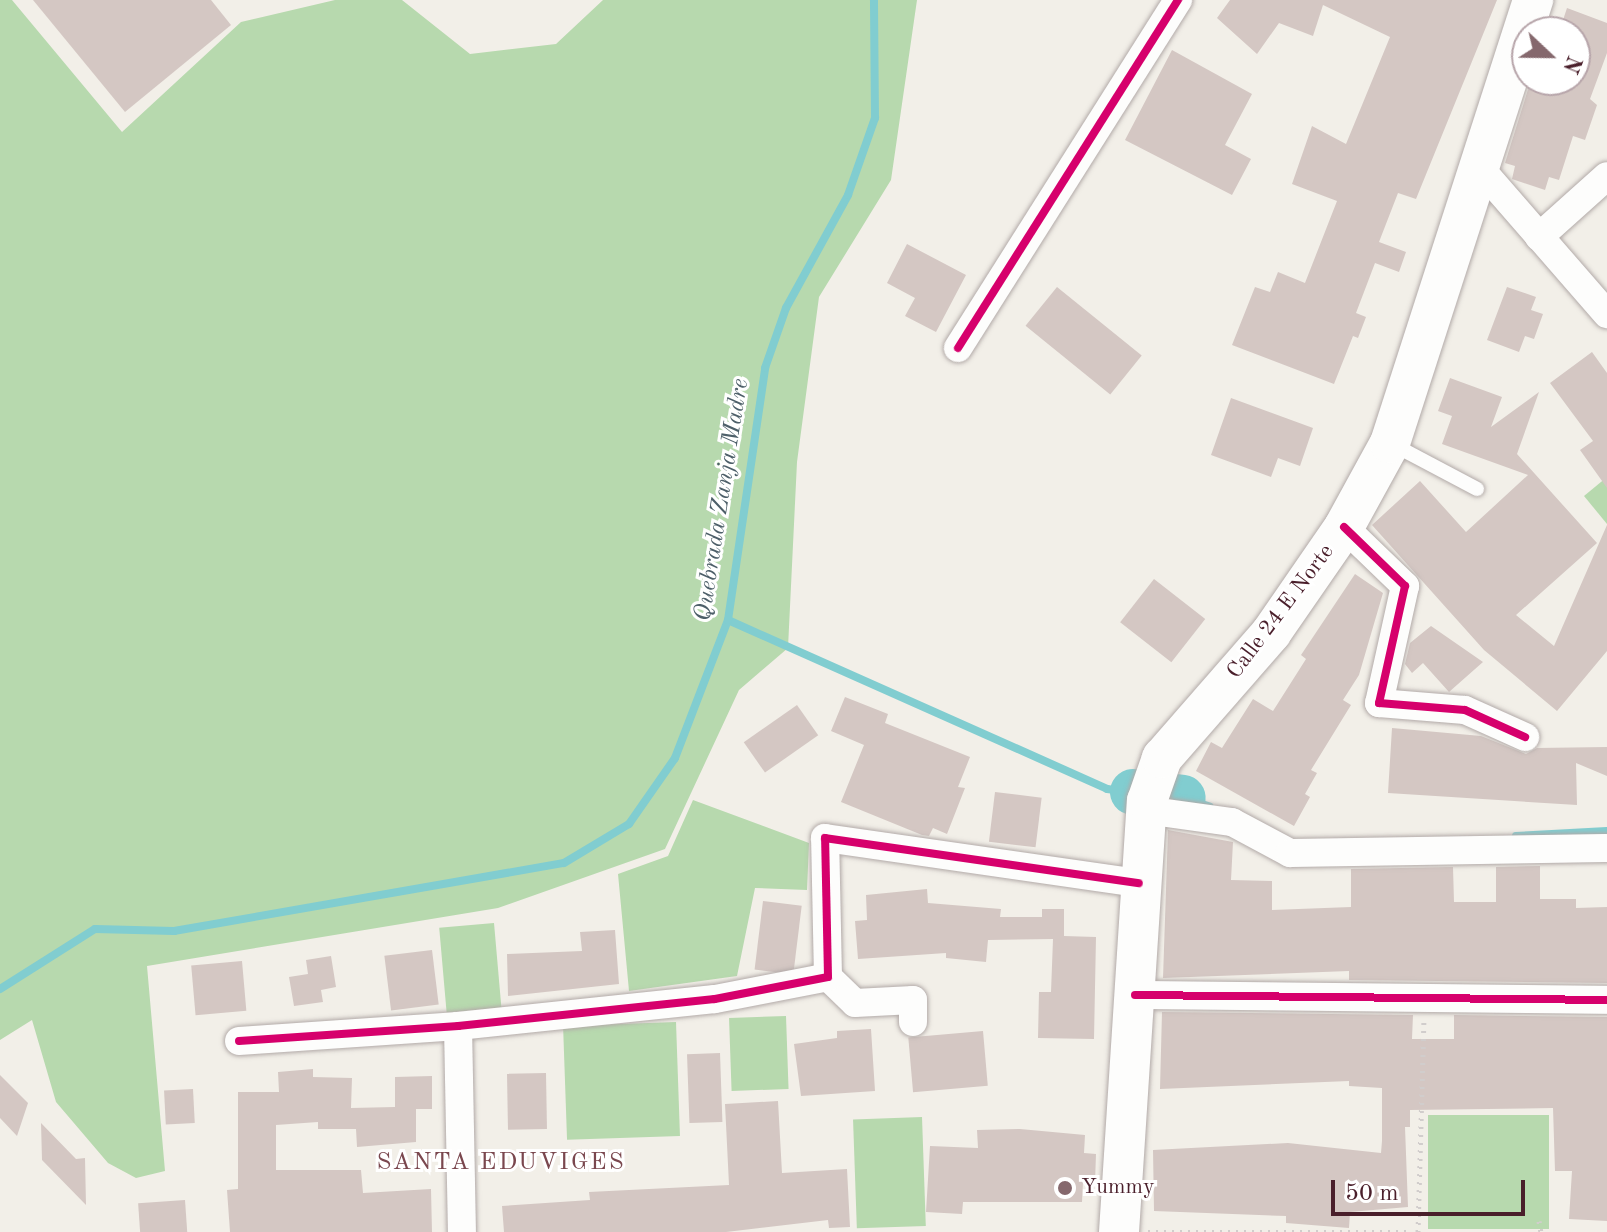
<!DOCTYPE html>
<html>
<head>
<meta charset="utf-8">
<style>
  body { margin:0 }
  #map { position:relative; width:1607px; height:1232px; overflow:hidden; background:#f2efe8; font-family:"Old Standard TT",serif }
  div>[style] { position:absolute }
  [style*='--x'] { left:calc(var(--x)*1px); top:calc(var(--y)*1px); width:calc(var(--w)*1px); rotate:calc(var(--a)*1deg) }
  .green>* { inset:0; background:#b7d9ae; transform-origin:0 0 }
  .stream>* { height:8px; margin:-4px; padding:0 4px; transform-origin:4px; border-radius:4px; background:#81cdd0 }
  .river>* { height:46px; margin:-23px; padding:0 23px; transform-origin:23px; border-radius:23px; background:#81cdd0 }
  .building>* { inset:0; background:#d4c7c3; transform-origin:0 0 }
  .path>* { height:5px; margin-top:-2.5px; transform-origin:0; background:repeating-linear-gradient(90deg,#d1cdcc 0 2px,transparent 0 8px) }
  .roads { filter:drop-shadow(0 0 2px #b2aaa8) drop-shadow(0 0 2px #b2aaa8) }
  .service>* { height:14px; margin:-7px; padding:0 7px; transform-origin:7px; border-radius:7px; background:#fdfdfc }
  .minor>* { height:28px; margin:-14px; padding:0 14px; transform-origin:14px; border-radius:14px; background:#fdfdfc }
  .secondary>* { height:40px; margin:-20px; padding:0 20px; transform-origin:20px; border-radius:20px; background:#fdfdfc }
  .cycleway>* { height:8px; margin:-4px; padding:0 4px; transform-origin:4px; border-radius:4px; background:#d6006c }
  .dots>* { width:22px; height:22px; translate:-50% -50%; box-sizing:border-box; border:4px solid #fff; border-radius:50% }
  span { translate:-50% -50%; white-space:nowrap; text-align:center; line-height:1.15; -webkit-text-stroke:6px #fff; paint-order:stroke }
  .street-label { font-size:22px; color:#4a1f2b }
  .poi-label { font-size:22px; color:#4a1f2b }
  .left { translate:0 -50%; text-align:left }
  .water-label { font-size:24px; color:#4d5f69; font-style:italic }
  .neighbourhood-label { font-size:24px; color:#7a474e; letter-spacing:2px }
  .north { position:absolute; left:1511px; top:16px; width:80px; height:80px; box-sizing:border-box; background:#fff; border:2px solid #b7a5aa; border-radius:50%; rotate:112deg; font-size:22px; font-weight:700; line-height:32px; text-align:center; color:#4a1f2b }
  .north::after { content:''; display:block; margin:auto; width:28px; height:36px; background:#85686d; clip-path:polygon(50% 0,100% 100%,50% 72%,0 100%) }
  .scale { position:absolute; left:1331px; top:1180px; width:194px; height:36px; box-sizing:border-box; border:4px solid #4a1f2b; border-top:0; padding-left:10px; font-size:24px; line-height:28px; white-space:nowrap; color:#4a1f2b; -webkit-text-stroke:6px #fff; paint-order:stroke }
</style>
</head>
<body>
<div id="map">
  <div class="green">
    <div style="clip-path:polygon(0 0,12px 0,122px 132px,241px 22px,335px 0,402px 0,470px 54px,556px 44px,603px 0,917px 0,891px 180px,819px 297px,797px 462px,788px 648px,739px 690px,665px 849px,498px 908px,147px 966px,165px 1171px,136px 1178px,108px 1163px,56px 1102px,32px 1020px,0 1040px)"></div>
    <div style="clip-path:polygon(1607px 477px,1607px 524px,1584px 496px)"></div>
    <div style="clip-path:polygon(693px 800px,809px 843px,807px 890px,755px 888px,737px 976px,629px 991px,618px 874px,668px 856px)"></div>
    <div style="left:494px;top:923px;width:85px;height:55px;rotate:85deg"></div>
    <div style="left:786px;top:1016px;width:73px;height:57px;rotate:88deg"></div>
    <div style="left:676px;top:1022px;width:114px;height:113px;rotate:88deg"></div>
    <div style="left:1428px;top:1115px;width:121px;height:114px"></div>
    <div style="left:922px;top:1117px;width:109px;height:69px;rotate:88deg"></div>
  </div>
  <div class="stream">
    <div style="--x:728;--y:620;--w:415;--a:24"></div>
    <div style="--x:1107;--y:789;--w:26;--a:7"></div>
    <div style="--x:1183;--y:798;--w:28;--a:18"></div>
    <div style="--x:1516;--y:836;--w:91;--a:-3.1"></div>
    <div style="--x:0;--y:989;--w:112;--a:-32.3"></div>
    <div style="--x:95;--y:929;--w:79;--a:1.5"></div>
    <div style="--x:174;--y:931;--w:396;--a:-9.9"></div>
    <div style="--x:564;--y:863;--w:76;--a:-31"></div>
    <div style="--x:629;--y:824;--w:80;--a:-55.1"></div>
    <div style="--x:675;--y:758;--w:148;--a:-69"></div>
    <div style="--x:728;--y:620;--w:255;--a:-81.6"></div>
    <div style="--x:765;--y:368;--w:64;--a:-70.7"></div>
    <div style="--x:786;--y:308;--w:129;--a:-61.2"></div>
    <div style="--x:848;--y:195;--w:82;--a:-70.7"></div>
    <div style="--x:875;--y:118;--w:118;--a:-90.5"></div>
  </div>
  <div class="river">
    <div style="--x:1133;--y:792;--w:50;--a:6.8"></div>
  </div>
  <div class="building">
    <div style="clip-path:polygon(33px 0,211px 0,231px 25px,125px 112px)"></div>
    <div style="clip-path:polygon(1230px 0,1497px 0,1416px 199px,1398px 193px,1379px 242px,1406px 252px,1399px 272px,1375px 263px,1356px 313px,1366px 317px,1358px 338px,1353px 336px,1334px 384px,1232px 345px,1255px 287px,1270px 292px,1278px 272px,1305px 283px,1337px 201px,1292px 184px,1312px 126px,1346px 144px,1390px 37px,1323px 5px,1313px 36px,1279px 23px,1257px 54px,1217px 18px)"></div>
    <div style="clip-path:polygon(1567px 8px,1607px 23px,1607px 53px,1590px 99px,1597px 105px,1585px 140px,1573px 136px,1559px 180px,1549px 177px,1545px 190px,1512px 179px,1515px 166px,1505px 163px,1531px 80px,1575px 80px,1575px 32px,1559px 32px)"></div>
    <div style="clip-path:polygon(1172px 50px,1252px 94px,1225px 145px,1251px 159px,1232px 195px,1125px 140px)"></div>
    <div style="clip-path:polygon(907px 244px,966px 275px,936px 332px,905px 316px,915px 298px,887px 283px)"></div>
    <div style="left:1057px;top:287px;width:109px;height:50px;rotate:39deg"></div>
    <div style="clip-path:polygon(1507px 287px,1536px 297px,1531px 310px,1543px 314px,1534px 339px,1525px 336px,1519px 352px,1487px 340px)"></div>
    <div style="clip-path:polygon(1592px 352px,1607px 373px,1607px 488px,1580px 450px,1593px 441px,1550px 383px)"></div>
    <div style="clip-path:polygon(1450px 378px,1502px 397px,1491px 427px,1539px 392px,1517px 454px,1597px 543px,1516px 615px,1554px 646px,1607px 525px,1607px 651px,1557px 711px,1484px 650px,1372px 525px,1420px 481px,1466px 532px,1528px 475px,1442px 444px,1452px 416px,1438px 411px)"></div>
    <div style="clip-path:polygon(1231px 398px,1313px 428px,1300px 466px,1278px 458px,1271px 477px,1211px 455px)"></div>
    <div style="clip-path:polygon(1355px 574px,1383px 593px,1359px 675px,1343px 700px,1351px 705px,1311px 770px,1317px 773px,1305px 794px,1310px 797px,1294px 826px,1196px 771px,1211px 742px,1222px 748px,1253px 699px,1273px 711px,1306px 659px,1301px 655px)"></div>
    <div style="left:1154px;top:579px;width:65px;height:55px;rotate:38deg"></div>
    <div style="clip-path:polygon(1431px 626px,1483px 662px,1449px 692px,1423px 663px,1412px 673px,1405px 664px,1410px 643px)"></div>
    <div style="clip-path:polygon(845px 697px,888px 714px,885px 723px,970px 757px,958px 787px,965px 788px,947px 834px,933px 828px,929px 836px,922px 835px,841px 802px,864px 745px,831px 731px)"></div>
    <div style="left:797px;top:705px;width:37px;height:65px;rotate:55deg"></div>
    <div style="clip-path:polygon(1392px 728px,1481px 736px,1526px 754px,1537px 748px,1607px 747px,1607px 776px,1576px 763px,1577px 805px,1388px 793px)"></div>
    <div style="left:995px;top:792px;width:47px;height:50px;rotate:7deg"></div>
    <div style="clip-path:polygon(1168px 830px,1233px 842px,1231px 880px,1272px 881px,1272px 910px,1351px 907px,1351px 869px,1453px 867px,1454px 902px,1496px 902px,1496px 867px,1540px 866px,1540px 899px,1576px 899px,1576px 908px,1607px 907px,1607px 983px,1349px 980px,1349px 971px,1163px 978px)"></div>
    <div style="clip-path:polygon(927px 889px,928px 903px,1001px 909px,1000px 917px,1042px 917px,1042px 909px,1064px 909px,1064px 936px,1096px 937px,1094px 1039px,1038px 1038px,1039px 992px,1051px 992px,1053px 939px,988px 940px,986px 962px,946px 958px,946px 953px,858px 959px,855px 921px,867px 920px,866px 895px)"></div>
    <div style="left:763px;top:901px;width:39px;height:69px;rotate:7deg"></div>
    <div style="clip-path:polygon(615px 930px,619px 984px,508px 996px,507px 954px,582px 951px,580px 932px)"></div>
    <div style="left:432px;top:950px;width:55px;height:48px;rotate:83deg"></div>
    <div style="clip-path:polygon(331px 956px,336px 987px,321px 990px,323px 1002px,294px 1006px,289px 977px,308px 974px,306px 960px)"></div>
    <div style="left:242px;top:961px;width:50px;height:51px;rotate:85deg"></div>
    <div style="clip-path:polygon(1162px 1012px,1413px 1015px,1412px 1039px,1454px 1039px,1454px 1015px,1607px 1017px,1607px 1221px,1569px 1219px,1572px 1171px,1555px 1171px,1553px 1108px,1410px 1110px,1410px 1127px,1405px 1127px,1408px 1207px,1350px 1212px,1349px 1228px,1286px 1223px,1286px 1216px,1154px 1211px,1153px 1150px,1288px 1143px,1381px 1153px,1382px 1141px,1382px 1088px,1349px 1086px,1349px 1081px,1160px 1089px)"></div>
    <div style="clip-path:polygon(871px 1029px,875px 1091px,801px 1096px,794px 1044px,837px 1038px,837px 1031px)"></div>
    <div style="left:983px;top:1031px;width:55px;height:75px;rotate:85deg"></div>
    <div style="left:720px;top:1053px;width:69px;height:33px;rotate:88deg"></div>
    <div style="clip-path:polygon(313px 1069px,313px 1077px,352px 1078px,351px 1108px,395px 1107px,395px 1077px,432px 1076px,432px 1109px,416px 1109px,416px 1142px,357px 1147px,356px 1129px,318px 1129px,318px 1122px,276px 1125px,276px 1170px,361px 1170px,363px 1193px,431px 1189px,432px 1232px,230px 1232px,227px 1190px,238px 1189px,238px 1092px,279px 1092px,278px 1072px)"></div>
    <div style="left:546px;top:1073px;width:56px;height:39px;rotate:89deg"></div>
    <div style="clip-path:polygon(0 1075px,28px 1103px,17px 1136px,0 1118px)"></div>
    <div style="left:193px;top:1089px;width:34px;height:29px;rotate:87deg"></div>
    <div style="clip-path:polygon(778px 1101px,782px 1173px,847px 1169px,850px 1227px,829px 1228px,828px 1220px,726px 1232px,504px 1232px,502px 1206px,590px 1200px,589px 1192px,729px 1185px,725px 1104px)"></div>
    <div style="clip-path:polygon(41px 1123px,76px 1159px,85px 1158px,86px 1205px,42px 1160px)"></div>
    <div style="clip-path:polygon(1020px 1129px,1085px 1135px,1084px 1153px,1096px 1154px,1095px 1183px,1083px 1182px,1082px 1202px,963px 1202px,962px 1214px,926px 1212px,930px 1146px,978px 1148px,977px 1130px)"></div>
    <div style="left:185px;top:1200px;width:32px;height:47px;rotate:86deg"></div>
  </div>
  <div class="path">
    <div style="--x:1539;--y:1221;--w:11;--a:80"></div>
    <div style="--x:1148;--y:1232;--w:259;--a:0"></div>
    <div style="--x:1418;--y:1232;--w:210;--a:-88.4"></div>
  </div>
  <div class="roads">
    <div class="service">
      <div style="--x:1394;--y:445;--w:94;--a:27.9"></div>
    </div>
    <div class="minor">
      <div style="--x:1479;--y:167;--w:195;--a:49"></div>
      <div style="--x:1539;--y:237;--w:91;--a:-41.9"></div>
      <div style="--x:958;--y:348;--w:412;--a:-57.7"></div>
      <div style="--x:1344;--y:527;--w:85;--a:44"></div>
      <div style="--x:1405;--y:586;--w:120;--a:102.5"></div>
      <div style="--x:1379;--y:703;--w:86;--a:4.7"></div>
      <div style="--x:1465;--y:710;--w:66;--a:24.2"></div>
      <div style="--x:1145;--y:810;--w:88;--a:7.9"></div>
      <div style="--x:1232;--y:822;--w:66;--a:28.1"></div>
      <div style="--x:1290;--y:853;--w:317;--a:-0.9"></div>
      <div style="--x:828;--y:977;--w:37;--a:44"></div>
      <div style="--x:855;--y:1003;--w:58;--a:-3"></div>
      <div style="--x:913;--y:1000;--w:22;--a:90"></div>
      <div style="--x:1135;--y:995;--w:472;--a:0.6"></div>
      <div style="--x:458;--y:1026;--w:206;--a:88.9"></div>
      <div style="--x:239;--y:1041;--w:220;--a:-3.9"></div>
      <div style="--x:458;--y:1026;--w:258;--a:-6"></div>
      <div style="--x:715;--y:999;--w:115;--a:-11"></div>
      <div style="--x:828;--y:977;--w:139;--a:-91.2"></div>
      <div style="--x:825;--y:838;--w:317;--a:8.2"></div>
    </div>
    <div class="secondary">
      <div style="--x:1119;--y:1232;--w:432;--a:-86.3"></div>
      <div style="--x:1147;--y:801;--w:46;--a:-70.8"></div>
      <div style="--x:1162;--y:758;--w:166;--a:-48.9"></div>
      <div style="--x:1271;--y:633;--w:129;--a:-55.4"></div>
      <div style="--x:1344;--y:527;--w:96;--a:-61.3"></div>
      <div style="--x:1390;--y:443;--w:466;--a:-72.1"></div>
    </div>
  </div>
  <div class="cycleway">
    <div style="--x:958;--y:348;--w:412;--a:-57.7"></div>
    <div style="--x:1344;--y:527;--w:85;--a:44"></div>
    <div style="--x:1405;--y:586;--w:120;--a:102.5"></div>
    <div style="--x:1379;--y:703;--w:86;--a:4.7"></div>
    <div style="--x:1465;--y:710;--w:66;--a:24.2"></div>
    <div style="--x:1135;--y:995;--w:472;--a:0.6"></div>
    <div style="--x:239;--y:1041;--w:220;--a:-3.9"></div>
    <div style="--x:458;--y:1026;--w:258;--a:-6"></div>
    <div style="--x:715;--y:999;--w:115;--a:-11"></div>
    <div style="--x:828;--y:977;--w:139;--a:-91.2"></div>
    <div style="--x:825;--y:838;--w:317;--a:8.2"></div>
  </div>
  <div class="dots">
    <div style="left:1065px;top:1188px;background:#85686d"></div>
  </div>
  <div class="street-label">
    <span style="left:1281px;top:612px;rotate:-53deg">Calle 24 E Norte</span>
  </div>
  <div class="poi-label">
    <span class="left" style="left:1081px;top:1188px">Yummy</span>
  </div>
  <div class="water-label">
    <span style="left:723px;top:500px;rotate:-81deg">Quebrada Zanja Madre</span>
  </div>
  <div class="neighbourhood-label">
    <span style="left:501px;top:1164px">SANTA EDUVIGES</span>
  </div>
  <div class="north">N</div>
  <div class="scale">50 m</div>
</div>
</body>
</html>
